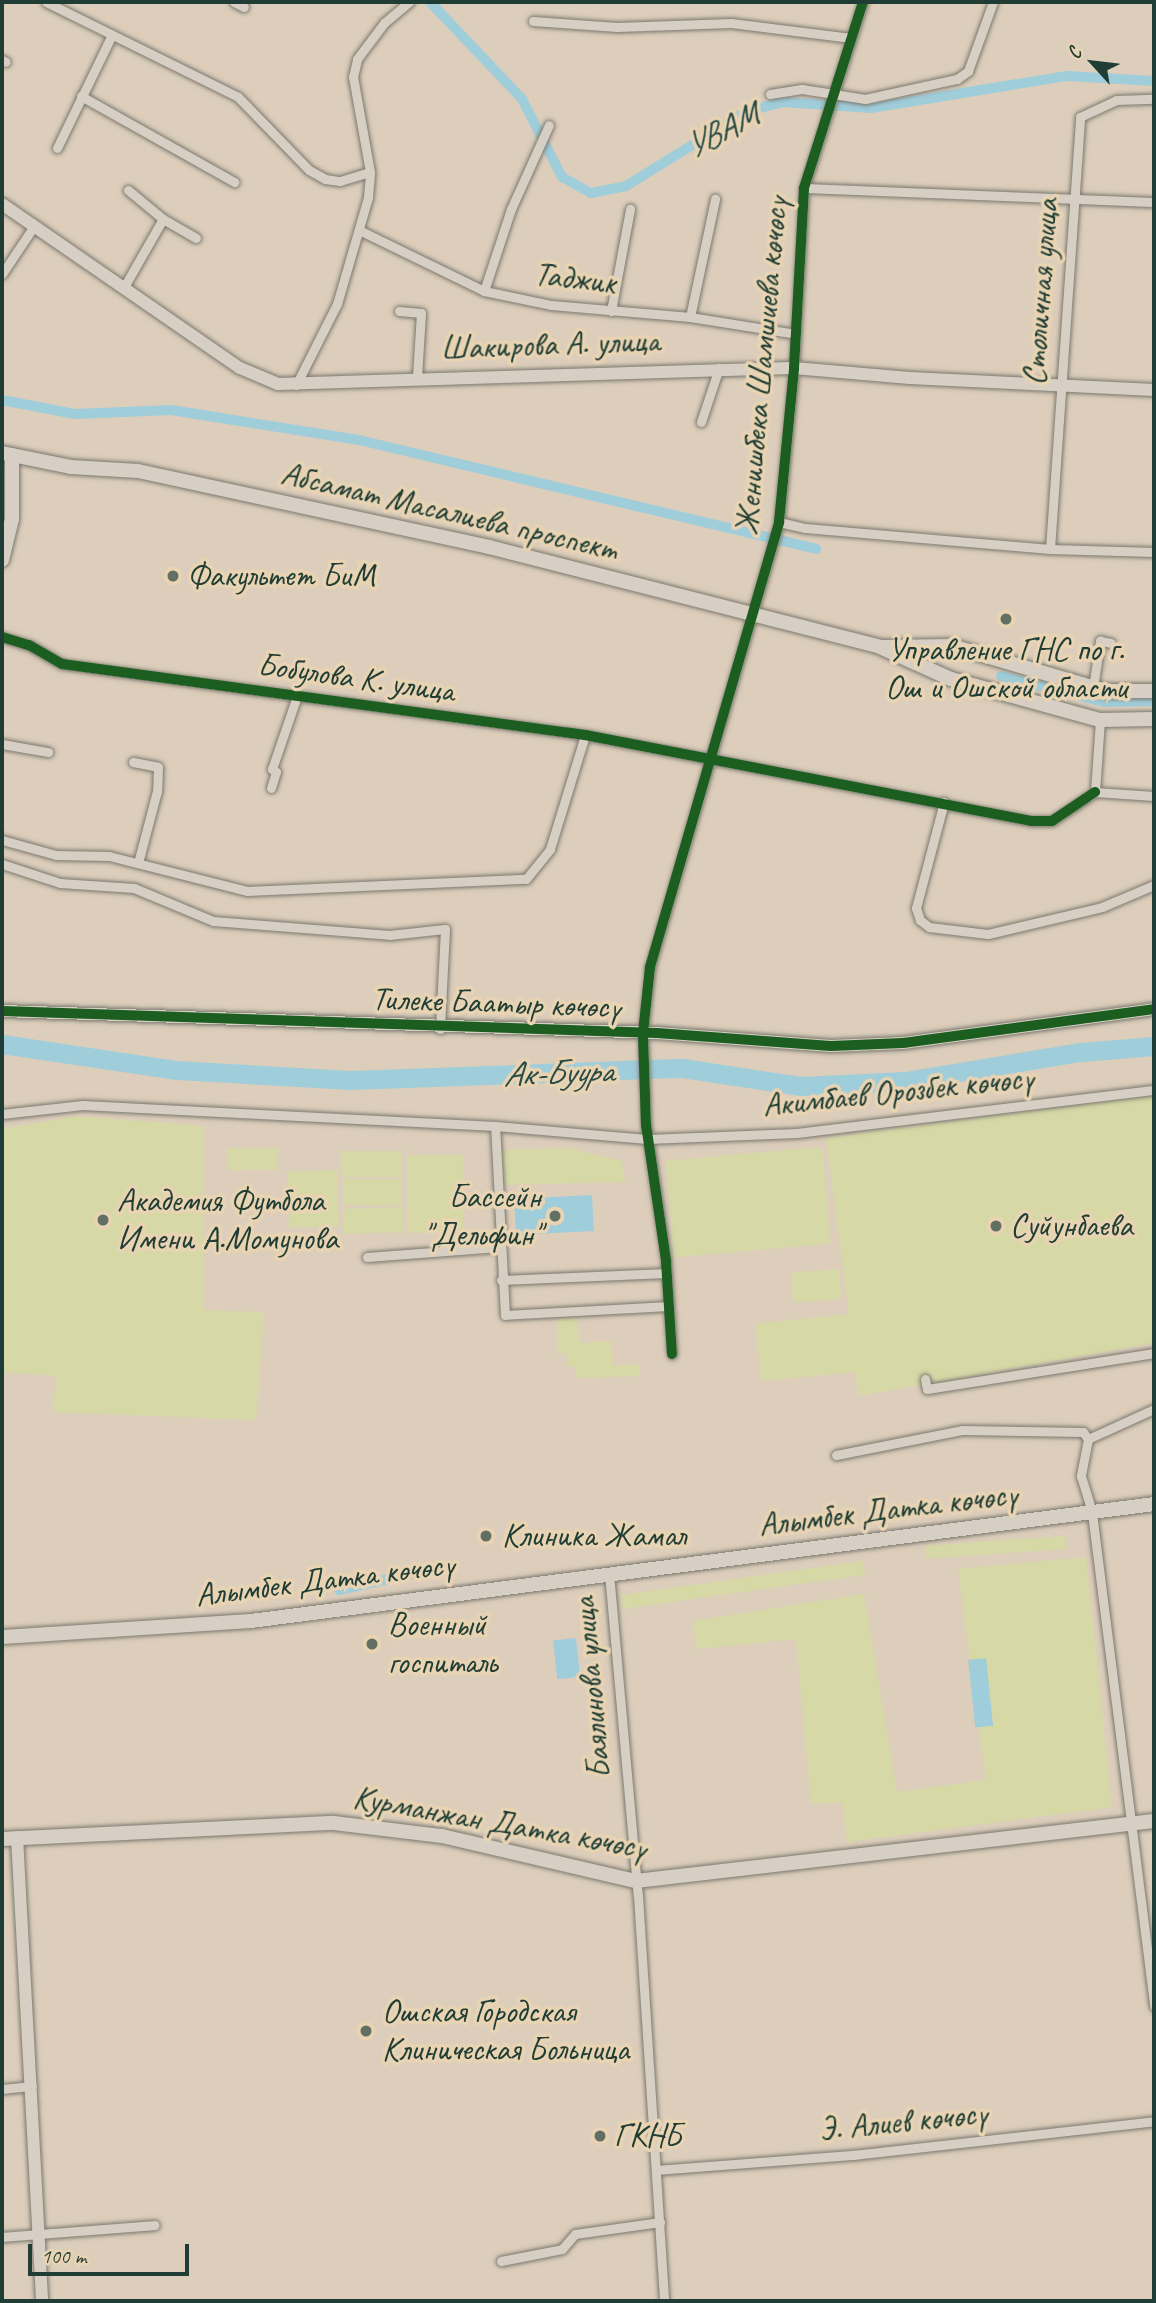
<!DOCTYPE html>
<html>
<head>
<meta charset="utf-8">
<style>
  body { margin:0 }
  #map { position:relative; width:1156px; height:2303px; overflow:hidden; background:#ddcebb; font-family:Caveat,sans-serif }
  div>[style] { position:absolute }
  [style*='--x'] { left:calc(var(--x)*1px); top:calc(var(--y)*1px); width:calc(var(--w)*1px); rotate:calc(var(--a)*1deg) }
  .green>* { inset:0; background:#d6d8a6; transform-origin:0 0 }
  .water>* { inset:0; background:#a0cdda; transform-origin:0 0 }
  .canal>* { height:10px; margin:-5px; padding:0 5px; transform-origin:5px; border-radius:5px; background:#a0cdda }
  .river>* { height:19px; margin:-9.5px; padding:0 9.5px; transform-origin:9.5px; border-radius:9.5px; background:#a0cdda }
  .roads { filter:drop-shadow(0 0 2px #7a796f) drop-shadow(0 0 2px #7a796f) }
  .street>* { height:9px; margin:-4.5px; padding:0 4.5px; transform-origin:4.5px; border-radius:4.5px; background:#d7cfc3 }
  .secondary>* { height:12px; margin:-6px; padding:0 6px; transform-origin:6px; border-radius:6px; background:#d7cfc3 }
  .primary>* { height:14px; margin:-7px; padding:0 7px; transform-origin:7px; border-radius:7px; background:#d7cfc3 }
  .cycleway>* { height:10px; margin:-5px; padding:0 5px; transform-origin:5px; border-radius:5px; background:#1b5e20 }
  .dots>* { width:19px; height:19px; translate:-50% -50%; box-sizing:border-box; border:4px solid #e8d3b2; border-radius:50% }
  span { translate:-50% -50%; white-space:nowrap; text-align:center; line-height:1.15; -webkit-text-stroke:7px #e8d3b2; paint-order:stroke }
  .street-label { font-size:33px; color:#1f3d34 }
  .poi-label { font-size:33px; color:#1f3d34 }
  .left { translate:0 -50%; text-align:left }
  .right { translate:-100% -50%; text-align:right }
  .water-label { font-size:35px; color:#294b46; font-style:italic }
  .frame { position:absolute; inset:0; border:4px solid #1f3d34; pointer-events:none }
  .north { position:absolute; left:1058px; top:28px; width:70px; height:70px; -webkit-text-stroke:5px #e8d3b2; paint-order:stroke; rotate:297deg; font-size:19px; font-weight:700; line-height:28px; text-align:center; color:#1f3d34 }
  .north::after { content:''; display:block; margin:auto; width:24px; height:32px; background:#1f3d34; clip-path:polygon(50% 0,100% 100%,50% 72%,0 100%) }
  .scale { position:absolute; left:28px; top:2244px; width:161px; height:32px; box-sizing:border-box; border:4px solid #1f3d34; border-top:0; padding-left:9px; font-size:21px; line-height:24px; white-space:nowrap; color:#1f3d34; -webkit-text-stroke:5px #e8d3b2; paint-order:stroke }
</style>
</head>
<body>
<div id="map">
  <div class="green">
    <div style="clip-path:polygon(1154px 1095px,1154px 1343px,859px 1396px,855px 1372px,761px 1381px,756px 1324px,849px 1314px,826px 1138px)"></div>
    <div style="clip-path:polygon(77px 1116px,204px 1126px,203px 1310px,264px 1312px,256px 1420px,53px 1412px,56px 1376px,2px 1372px,2px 1129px)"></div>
    <div style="left:822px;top:1147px;width:97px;height:157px;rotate:85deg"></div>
    <div style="left:227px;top:1148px;width:51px;height:22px"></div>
    <div style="clip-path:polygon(567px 1148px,622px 1161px,625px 1182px,500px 1185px,499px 1150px)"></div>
    <div style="left:401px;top:1151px;width:26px;height:59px;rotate:90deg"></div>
    <div style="left:407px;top:1155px;width:56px;height:78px"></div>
    <div style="left:337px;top:1170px;width:56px;height:50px;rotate:88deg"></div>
    <div style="left:402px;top:1179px;width:26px;height:59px;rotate:90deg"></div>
    <div style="left:403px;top:1207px;width:25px;height:60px;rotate:88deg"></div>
    <div style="left:839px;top:1269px;width:30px;height:48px;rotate:86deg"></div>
    <div style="clip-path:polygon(577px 1318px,579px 1343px,611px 1341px,613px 1366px,640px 1364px,640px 1376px,576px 1378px,575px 1366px,568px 1367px,567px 1353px,558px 1353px,558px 1319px)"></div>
    <div style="left:1065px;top:1536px;width:13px;height:140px;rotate:86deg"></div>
    <div style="clip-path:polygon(1086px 1557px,1112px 1807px,847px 1842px,842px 1802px,811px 1804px,796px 1639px,696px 1649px,693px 1621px,864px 1594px,897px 1792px,986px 1780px,958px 1569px)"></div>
    <div style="left:863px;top:1561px;width:14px;height:245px;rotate:82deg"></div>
  </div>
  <div class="water">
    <div style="left:592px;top:1195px;width:36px;height:78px;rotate:87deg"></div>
    <div style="left:576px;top:1638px;width:39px;height:23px;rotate:84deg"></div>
    <div style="left:986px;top:1658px;width:68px;height:18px;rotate:84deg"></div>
  </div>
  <div class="canal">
    <div style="--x:430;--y:2;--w:134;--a:46.5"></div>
    <div style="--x:522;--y:99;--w:88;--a:62.9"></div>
    <div style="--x:562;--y:177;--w:33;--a:29"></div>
    <div style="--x:591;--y:193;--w:36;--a:-11"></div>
    <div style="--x:626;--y:186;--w:142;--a:-31.8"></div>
    <div style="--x:747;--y:111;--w:37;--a:-14"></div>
    <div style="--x:783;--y:102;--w:88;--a:3.9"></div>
    <div style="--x:871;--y:108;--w:199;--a:-9.3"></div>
    <div style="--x:1067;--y:76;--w:87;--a:3.3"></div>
    <div style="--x:2;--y:400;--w:74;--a:10.9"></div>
    <div style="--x:75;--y:414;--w:96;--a:-2.4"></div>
    <div style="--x:171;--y:410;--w:190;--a:9.1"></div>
    <div style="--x:359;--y:440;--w:470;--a:13.4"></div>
    <div style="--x:1001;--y:676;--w:106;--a:14.2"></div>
    <div style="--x:1104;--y:702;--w:50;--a:-1.1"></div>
    <div style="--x:339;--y:1590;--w:92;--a:-12.5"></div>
  </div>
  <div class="river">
    <div style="--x:2;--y:1044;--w:177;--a:8.5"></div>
    <div style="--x:177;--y:1070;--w:173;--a:3.3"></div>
    <div style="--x:350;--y:1080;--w:332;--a:-2.1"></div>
    <div style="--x:682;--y:1068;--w:120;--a:8.6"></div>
    <div style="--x:801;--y:1086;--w:104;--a:-2.8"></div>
    <div style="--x:905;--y:1081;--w:178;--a:-9.4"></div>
    <div style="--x:1081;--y:1052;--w:73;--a:-4.7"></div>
  </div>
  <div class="roads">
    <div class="street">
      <div style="--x:46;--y:2;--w:214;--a:26.3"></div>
      <div style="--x:238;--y:97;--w:102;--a:45.8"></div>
      <div style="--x:309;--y:170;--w:18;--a:29"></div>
      <div style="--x:325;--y:179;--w:15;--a:8"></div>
      <div style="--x:340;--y:181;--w:31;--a:-17"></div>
      <div style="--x:234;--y:2;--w:11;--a:27"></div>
      <div style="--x:533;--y:21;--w:84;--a:4.1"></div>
      <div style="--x:617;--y:27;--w:114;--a:-2"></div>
      <div style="--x:731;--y:23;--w:121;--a:7.1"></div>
      <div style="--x:2;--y:60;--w:4;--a:27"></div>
      <div style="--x:770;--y:94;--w:32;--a:-9"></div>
      <div style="--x:802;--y:89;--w:64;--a:9"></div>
      <div style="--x:865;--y:99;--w:94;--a:-12.3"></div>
      <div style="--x:957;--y:79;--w:14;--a:-36"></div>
      <div style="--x:968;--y:71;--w:73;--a:-70.1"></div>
      <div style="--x:81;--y:96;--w:176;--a:29.3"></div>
      <div style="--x:57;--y:148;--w:123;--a:-64.1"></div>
      <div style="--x:804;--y:188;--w:350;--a:2.3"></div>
      <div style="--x:128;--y:190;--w:45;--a:39.6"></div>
      <div style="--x:163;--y:219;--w:38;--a:30"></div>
      <div style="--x:361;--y:231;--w:137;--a:26"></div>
      <div style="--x:484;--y:291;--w:68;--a:11.8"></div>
      <div style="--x:551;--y:305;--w:140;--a:4.9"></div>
      <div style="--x:690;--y:317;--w:107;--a:9.1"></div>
      <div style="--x:2;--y:274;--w:58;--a:-56.3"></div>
      <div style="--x:124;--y:287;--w:78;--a:-60.2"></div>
      <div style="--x:484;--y:291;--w:86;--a:-71.8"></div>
      <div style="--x:511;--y:209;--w:92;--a:-65.7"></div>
      <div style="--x:399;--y:311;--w:22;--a:5"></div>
      <div style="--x:421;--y:313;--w:63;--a:93.6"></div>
      <div style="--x:611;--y:311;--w:104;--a:-79.4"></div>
      <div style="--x:690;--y:317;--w:121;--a:-78"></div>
      <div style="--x:296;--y:385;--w:91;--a:-63.2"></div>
      <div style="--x:337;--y:304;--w:111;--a:-73.8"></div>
      <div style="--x:368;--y:197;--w:25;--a:-85"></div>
      <div style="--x:370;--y:172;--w:97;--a:-100.1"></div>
      <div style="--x:353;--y:77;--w:18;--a:-77"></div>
      <div style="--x:357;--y:59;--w:45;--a:-53.1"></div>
      <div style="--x:384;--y:23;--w:33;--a:-40"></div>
      <div style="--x:701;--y:422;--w:57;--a:-71.6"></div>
      <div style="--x:779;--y:522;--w:27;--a:13"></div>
      <div style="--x:805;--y:528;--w:246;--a:4.9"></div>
      <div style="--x:1050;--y:549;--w:104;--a:1.7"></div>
      <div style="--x:1050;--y:549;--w:433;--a:-86"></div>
      <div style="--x:1080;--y:117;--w:40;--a:-25"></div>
      <div style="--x:1116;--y:100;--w:38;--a:-2"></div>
      <div style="--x:2;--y:637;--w:28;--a:17"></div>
      <div style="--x:29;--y:645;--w:38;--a:30"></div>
      <div style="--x:62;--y:664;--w:528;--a:7.73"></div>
      <div style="--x:585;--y:735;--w:454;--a:10.9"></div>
      <div style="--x:1031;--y:821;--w:21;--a:0"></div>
      <div style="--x:1052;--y:821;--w:52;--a:-34"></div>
      <div style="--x:1093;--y:688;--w:48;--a:-81.5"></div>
      <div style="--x:1100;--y:641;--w:11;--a:10"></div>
      <div style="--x:1100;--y:720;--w:72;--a:94"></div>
      <div style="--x:1095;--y:792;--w:59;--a:3.9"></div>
      <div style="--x:2;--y:744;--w:47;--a:9.9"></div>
      <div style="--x:133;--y:762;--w:25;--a:11"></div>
      <div style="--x:158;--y:767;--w:24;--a:92"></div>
      <div style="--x:157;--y:791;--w:74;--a:104.8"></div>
      <div style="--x:271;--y:788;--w:17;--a:-73"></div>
      <div style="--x:276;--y:772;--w:5;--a:-143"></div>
      <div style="--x:272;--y:769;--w:77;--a:-71.1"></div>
      <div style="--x:944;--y:802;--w:110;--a:104.8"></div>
      <div style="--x:916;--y:908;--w:13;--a:72"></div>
      <div style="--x:920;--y:920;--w:11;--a:38"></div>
      <div style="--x:929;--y:927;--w:59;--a:6.8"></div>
      <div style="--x:988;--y:934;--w:117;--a:-13.3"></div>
      <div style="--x:1102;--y:907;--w:56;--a:-22.9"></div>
      <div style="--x:2;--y:840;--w:56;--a:15.5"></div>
      <div style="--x:56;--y:855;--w:53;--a:1.1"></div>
      <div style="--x:109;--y:856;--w:142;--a:14.2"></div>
      <div style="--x:247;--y:891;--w:279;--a:-2.5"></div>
      <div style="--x:526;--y:879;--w:38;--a:-51"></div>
      <div style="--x:550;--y:849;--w:119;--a:-72.9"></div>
      <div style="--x:2;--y:864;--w:61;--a:18.1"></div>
      <div style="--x:60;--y:883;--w:74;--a:3.9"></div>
      <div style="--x:134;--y:888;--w:86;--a:22.7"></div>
      <div style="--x:213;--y:921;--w:177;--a:4.5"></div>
      <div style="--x:389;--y:935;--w:56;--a:-6.1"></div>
      <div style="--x:445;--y:929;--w:100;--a:92.9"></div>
      <div style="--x:2;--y:1114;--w:81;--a:-6.4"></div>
      <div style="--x:82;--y:1105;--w:414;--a:2.9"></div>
      <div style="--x:367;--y:1257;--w:132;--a:-4.3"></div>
      <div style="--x:501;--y:1280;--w:166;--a:-2.4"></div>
      <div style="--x:669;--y:1306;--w:164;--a:176.9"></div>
      <div style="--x:505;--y:1315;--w:189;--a:-93"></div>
      <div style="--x:495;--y:1126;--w:153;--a:4.9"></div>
      <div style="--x:647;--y:1139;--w:150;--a:-2.3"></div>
      <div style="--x:797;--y:1133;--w:360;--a:-6.9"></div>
      <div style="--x:672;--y:1354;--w:94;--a:-93.7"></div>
      <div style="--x:666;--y:1260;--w:136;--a:-98.4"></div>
      <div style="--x:646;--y:1125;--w:92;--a:-91.9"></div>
      <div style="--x:643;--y:1033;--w:66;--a:-83.9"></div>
      <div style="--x:650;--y:967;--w:463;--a:-73.8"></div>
      <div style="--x:779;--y:522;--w:155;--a:-84.4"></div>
      <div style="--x:794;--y:368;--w:180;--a:-86.8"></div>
      <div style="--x:804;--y:188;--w:195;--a:-72.4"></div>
      <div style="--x:925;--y:1379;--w:10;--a:79"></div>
      <div style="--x:927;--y:1389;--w:230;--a:-9"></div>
      <div style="--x:1154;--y:1409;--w:72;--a:155.6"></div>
      <div style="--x:1088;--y:1439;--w:38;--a:101"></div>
      <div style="--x:1081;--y:1476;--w:39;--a:73"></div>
      <div style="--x:1092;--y:1513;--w:497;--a:82.8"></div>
      <div style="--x:836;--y:1455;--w:128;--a:-11.2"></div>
      <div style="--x:962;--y:1430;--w:121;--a:0.9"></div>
      <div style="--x:1083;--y:1432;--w:9;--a:54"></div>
      <div style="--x:609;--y:1573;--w:324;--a:84.9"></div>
      <div style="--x:638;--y:1896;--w:406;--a:86.3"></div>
      <div style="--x:2;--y:2089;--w:30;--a:-6"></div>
      <div style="--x:657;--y:2170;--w:197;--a:-4.4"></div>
      <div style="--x:853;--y:2155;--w:303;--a:-6.4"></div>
      <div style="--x:2;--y:2237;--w:153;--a:-4.5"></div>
      <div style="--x:501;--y:2261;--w:62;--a:-11.1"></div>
      <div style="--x:562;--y:2249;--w:20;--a:-49"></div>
      <div style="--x:575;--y:2234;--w:86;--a:-8"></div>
    </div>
    <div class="secondary">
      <div style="--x:2;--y:204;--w:289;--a:34.6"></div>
      <div style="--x:240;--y:368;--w:41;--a:22.8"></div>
      <div style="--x:278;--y:384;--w:516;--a:-1.78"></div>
      <div style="--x:794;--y:368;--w:116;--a:4.9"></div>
      <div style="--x:910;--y:378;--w:244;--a:2.8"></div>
      <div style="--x:2;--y:1011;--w:655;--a:1.92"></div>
      <div style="--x:657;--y:1033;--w:174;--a:4.3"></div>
      <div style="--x:831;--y:1046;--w:72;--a:-2.4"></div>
      <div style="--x:903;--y:1043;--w:253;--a:-7.7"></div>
      <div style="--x:17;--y:1837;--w:465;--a:86.9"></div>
    </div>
    <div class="primary">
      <div style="--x:2;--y:453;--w:70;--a:11.5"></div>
      <div style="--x:71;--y:467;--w:67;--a:3.4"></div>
      <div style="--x:138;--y:471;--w:359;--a:12.2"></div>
      <div style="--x:489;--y:547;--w:404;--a:14.3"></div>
      <div style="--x:880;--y:647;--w:78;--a:24.3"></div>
      <div style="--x:951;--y:679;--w:155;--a:15.4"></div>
      <div style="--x:1100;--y:720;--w:54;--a:-1.1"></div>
      <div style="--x:2;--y:560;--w:42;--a:-76.3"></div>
      <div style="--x:12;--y:519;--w:64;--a:-90"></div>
      <div style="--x:885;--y:647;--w:67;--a:-0.9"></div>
      <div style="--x:952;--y:646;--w:160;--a:16.3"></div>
      <div style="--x:1106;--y:691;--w:48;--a:0"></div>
      <div style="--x:2;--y:1637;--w:250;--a:-3.7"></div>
      <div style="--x:251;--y:1621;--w:911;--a:-7.38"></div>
      <div style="--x:2;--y:1839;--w:332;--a:-2.8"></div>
      <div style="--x:334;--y:1823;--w:109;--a:6.9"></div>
      <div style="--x:442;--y:1836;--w:199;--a:13.1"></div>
      <div style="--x:636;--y:1881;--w:521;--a:-6.61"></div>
    </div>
  </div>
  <div class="cycleway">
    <div style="--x:2;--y:637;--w:28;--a:17"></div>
    <div style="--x:29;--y:645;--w:38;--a:30"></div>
    <div style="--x:62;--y:664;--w:528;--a:7.73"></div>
    <div style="--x:585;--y:735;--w:454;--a:10.9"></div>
    <div style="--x:1031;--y:821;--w:21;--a:0"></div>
    <div style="--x:1052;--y:821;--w:52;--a:-34"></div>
    <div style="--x:2;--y:1011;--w:655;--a:1.92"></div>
    <div style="--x:657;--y:1033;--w:174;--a:4.3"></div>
    <div style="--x:831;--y:1046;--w:72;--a:-2.4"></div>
    <div style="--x:903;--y:1043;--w:253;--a:-7.7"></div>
    <div style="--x:672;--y:1354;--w:94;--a:-93.7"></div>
    <div style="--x:666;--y:1260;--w:136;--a:-98.4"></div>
    <div style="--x:646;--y:1125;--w:92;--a:-91.9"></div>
    <div style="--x:643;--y:1033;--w:66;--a:-83.9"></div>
    <div style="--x:650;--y:967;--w:463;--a:-73.8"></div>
    <div style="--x:779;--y:522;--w:155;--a:-84.4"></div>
    <div style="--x:794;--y:368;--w:180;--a:-86.8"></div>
    <div style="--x:804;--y:188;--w:195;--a:-72.4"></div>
  </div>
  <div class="dots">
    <div style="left:173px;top:576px;background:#627063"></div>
    <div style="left:1006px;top:619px;background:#627063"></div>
    <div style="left:555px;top:1216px;background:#627063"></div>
    <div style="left:103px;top:1220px;background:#627063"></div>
    <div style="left:996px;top:1226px;background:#627063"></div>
    <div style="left:486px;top:1536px;background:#627063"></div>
    <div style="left:372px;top:1644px;background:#627063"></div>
    <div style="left:366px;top:2031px;background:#627063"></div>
    <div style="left:600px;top:2136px;background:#627063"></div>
  </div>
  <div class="street-label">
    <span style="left:575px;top:279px;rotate:7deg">Таджик</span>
    <span style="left:1041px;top:292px;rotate:-86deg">Столичная улица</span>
    <span style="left:550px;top:345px;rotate:-2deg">Шакирова А. улица</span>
    <span style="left:762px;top:366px;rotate:-85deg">Женишбека Шамшиева көчөсү</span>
    <span style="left:449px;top:512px;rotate:13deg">Абсамат Масалиева проспект</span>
    <span style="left:356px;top:678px;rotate:8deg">Бобулова К. улица</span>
    <span style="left:496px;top:1003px;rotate:2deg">Тилеке Баатыр көчөсү</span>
    <span style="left:898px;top:1092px;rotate:-6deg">Акимбаев Орозбек көчөсү</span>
    <span style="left:888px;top:1510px;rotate:-7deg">Алымбек Датка көчөсү</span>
    <span style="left:325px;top:1580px;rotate:-7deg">Алымбек Датка көчөсү</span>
    <span style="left:592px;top:1688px;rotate:-95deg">Баялинова улица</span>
    <span style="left:500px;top:1823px;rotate:10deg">Курманжан Датка көчөсү</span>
    <span style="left:903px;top:2122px;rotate:-6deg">Э. Алиев көчөсү</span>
  </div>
  <div class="poi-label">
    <span class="left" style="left:187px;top:576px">Факультет БиМ</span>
    <span style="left:1006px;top:669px">Управление ГНС по г.<br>Ош и Ошской области</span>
    <span class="right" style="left:541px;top:1216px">Бассейн<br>"Дельфин"</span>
    <span class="left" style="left:117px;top:1220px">Академия Футбола<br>Имени А.Момунова</span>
    <span class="left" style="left:1010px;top:1226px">Суйунбаева</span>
    <span class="left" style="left:502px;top:1536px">Клиника Жамал</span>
    <span class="left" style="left:388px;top:1644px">Военный<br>госпиталь</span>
    <span class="left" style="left:382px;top:2031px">Ошская Городская<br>Клиническая Больница</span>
    <span class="left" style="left:614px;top:2136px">ГКНБ</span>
  </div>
  <div class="water-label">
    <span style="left:721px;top:131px;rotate:-28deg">УВАМ</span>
    <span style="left:558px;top:1073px;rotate:-2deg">Ак-Буура</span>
  </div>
  <div class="frame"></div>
  <div class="north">С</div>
  <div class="scale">100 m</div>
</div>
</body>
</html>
